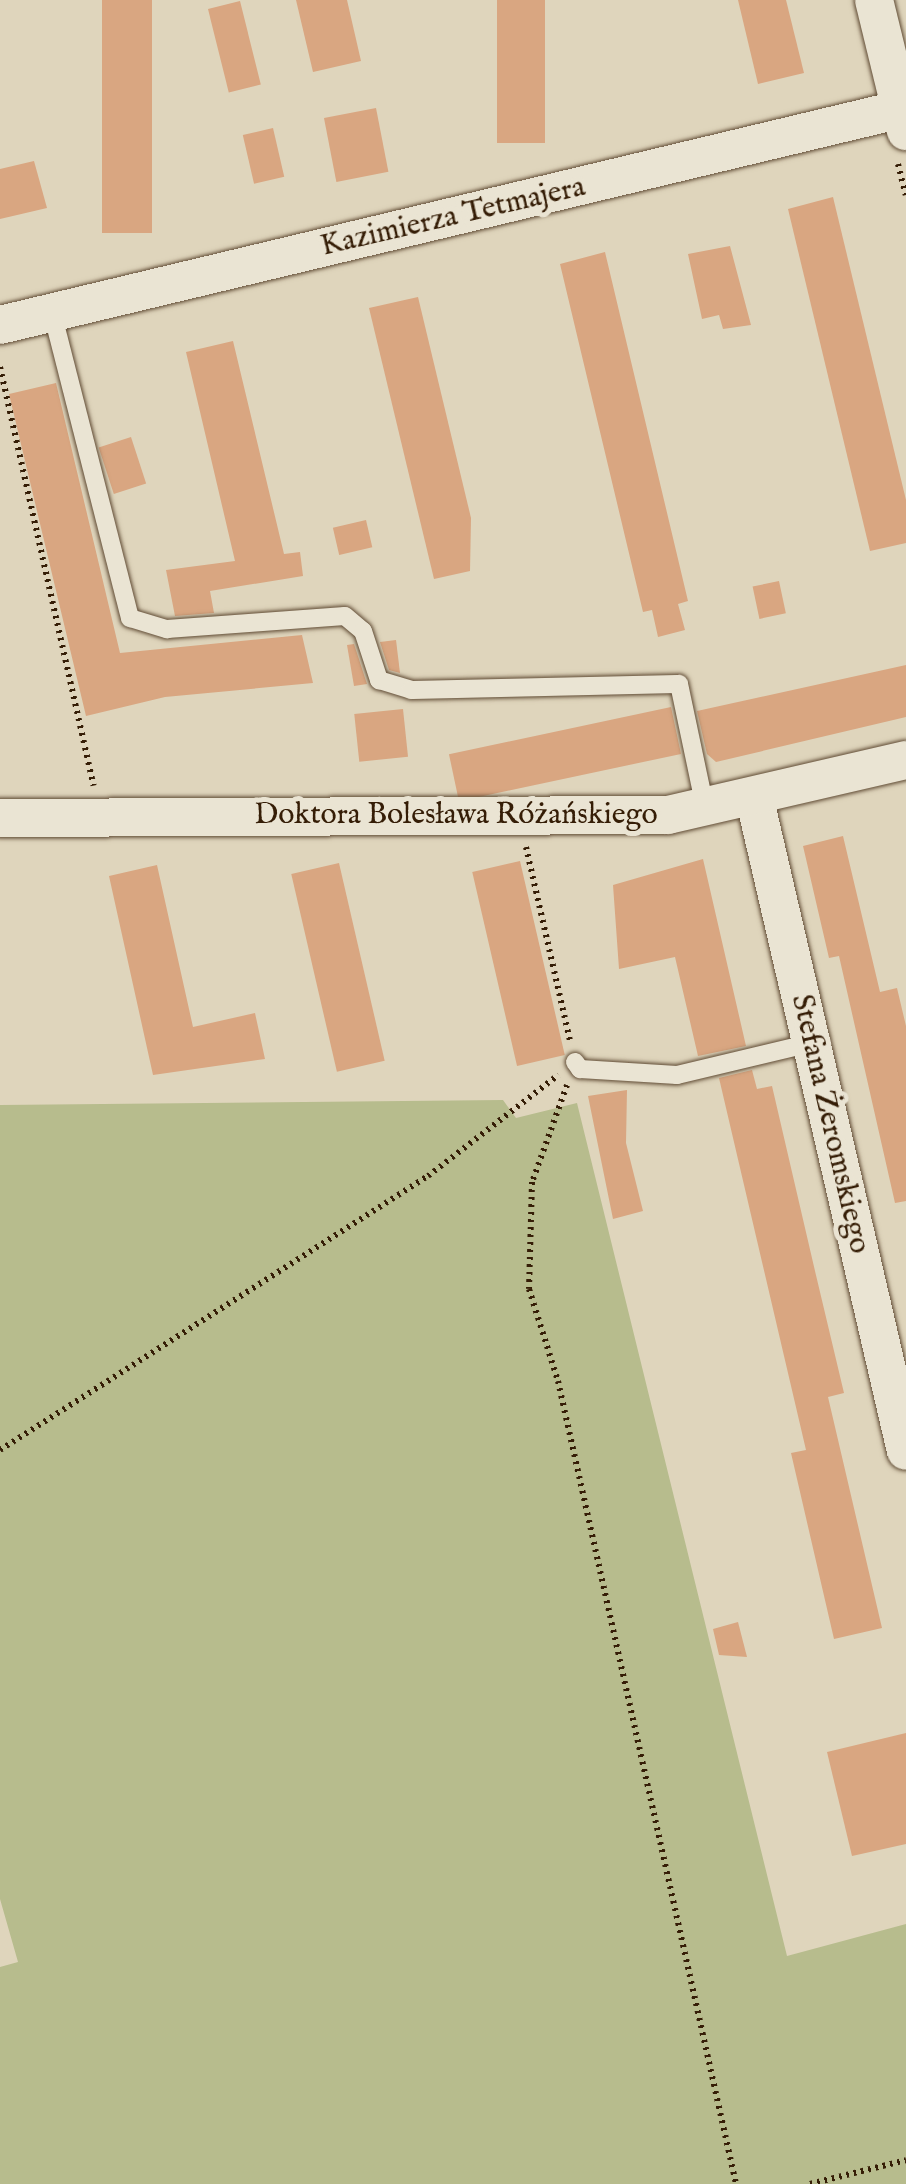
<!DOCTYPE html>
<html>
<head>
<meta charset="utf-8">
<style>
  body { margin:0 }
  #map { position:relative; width:906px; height:2184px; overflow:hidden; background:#dfd5bc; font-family:"IM FELL English",serif }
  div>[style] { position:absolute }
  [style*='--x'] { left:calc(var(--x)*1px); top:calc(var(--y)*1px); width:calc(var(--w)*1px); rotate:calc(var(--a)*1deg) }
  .green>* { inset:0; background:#b7bc8d }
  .building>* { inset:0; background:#d9a681; transform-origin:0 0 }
  .path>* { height:6px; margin-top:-3px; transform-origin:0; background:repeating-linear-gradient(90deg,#351d06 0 2.5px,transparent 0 7.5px) }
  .roads { filter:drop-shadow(0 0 2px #604b34) drop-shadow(0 0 2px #604b34) }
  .service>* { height:18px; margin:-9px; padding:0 9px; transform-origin:9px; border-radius:9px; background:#eae4d3 }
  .minor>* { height:38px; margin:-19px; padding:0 19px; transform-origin:19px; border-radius:19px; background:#eae4d3 }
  span { translate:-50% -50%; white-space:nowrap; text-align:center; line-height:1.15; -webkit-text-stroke:10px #eae4d3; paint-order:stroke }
  .street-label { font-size:30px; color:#351d06 }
</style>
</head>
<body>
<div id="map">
  <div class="green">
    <div style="clip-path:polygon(503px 1100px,516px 1118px,577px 1103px,787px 1956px,906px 1924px,906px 2184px,0 2184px,0 1967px,18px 1962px,0 1899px,0 1105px)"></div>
  </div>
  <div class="building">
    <div style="left:102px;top:0;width:50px;height:233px"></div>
    <div style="clip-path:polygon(296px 0,347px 0,361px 61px,313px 72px)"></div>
    <div style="left:497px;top:0;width:48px;height:143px"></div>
    <div style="clip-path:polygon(738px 0,786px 0,804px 73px,758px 84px)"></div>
    <div style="left:240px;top:1px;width:86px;height:33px;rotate:76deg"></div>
    <div style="left:376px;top:108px;width:65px;height:53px;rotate:79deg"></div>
    <div style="left:273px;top:128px;width:50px;height:31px;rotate:77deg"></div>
    <div style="clip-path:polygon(34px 161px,47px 208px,0 219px,0 169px)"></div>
    <div style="clip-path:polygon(833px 197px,906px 500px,906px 543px,870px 551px,788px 209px)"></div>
    <div style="clip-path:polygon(730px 246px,751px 325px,723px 329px,719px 315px,702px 319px,688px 254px)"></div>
    <div style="clip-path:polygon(605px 252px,688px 601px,678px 604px,685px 630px,658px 637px,652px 610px,643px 612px,560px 264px)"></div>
    <div style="clip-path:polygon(418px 297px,471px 518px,470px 571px,434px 579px,369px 308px)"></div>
    <div style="clip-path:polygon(233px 341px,284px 554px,300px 552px,303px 576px,210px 591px,214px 613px,175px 616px,166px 570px,235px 561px,186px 352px)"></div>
    <div style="clip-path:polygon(56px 383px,120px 653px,302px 635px,313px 683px,165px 697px,86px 716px,9px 394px)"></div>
    <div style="left:131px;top:437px;width:49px;height:34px;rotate:72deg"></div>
    <div style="left:366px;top:520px;width:28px;height:34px;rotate:77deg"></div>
    <div style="left:779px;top:581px;width:33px;height:27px;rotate:78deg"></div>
    <div style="clip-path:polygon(396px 640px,400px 673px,389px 670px,380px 642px)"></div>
    <div style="clip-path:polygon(354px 644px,367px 684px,354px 686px,347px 645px)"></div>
    <div style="clip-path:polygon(906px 665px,906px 717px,716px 762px,707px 754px,697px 711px)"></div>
    <div style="left:671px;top:707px;width:48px;height:227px;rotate:78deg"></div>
    <div style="left:403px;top:709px;width:48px;height:49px;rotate:84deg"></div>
    <div style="clip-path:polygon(843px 836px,880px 992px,897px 988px,906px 1026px,906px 1201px,895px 1203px,839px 956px,829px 958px,803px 846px)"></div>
    <div style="clip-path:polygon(703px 859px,746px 1046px,698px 1056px,675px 957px,619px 969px,613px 885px)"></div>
    <div style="left:520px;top:861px;width:199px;height:49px;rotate:77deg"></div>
    <div style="left:339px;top:863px;width:203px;height:49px;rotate:77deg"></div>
    <div style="clip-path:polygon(157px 865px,193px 1027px,255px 1013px,265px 1059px,153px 1075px,109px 876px)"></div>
    <div style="clip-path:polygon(752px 1070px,757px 1089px,772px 1086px,815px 1271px,844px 1393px,828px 1397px,882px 1628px,834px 1639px,791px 1453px,806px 1450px,719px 1078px)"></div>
    <div style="clip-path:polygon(627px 1090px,626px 1143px,643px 1211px,613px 1219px,588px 1096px)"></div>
    <div style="clip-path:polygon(738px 1622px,747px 1657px,719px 1655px,713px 1629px)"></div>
    <div style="clip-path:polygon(906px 1733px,906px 1844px,852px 1856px,827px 1752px)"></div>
  </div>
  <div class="path">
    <div style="--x:898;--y:164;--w:32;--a:76"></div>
    <div style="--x:0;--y:367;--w:429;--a:77.4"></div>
    <div style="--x:526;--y:847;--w:198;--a:77.2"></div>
    <div style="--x:567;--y:1085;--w:103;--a:109.8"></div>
    <div style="--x:532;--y:1182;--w:107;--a:91.6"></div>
    <div style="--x:529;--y:1289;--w:96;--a:72.5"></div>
    <div style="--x:558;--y:1381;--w:822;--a:77.5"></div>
    <div style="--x:0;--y:1450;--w:508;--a:-32.63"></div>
    <div style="--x:428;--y:1176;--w:165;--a:-37.8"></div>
    <div style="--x:810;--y:2184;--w:99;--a:-14"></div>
  </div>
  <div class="roads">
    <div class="service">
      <div style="--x:52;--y:312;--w:316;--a:75.7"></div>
      <div style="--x:130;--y:618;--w:39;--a:17"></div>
      <div style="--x:167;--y:629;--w:178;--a:-4.2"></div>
      <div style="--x:345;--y:616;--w:23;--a:40"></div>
      <div style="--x:363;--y:631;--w:52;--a:71.9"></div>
      <div style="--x:379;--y:680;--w:34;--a:17"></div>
      <div style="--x:411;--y:690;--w:268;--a:-1.3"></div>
      <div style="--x:679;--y:684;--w:126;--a:78.1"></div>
      <div style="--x:575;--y:1062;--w:9;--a:54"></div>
      <div style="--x:580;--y:1069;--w:97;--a:3.5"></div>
      <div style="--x:677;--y:1075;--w:138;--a:-13.4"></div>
    </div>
    <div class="minor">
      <div style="--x:874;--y:0;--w:135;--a:76.3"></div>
      <div style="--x:0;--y:325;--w:932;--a:-13.47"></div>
      <div style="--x:754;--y:796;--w:672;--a:76.94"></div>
      <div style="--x:0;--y:818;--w:668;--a:-0.26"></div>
      <div style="--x:668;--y:815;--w:244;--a:-13"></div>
    </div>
  </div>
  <div class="street-label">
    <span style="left:453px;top:217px;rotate:-13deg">Kazimierza Tetmajera</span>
    <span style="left:456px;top:815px">Doktora Bolesława Różańskiego</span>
    <span style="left:830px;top:1124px;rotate:77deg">Stefana Żeromskiego</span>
  </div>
</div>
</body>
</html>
